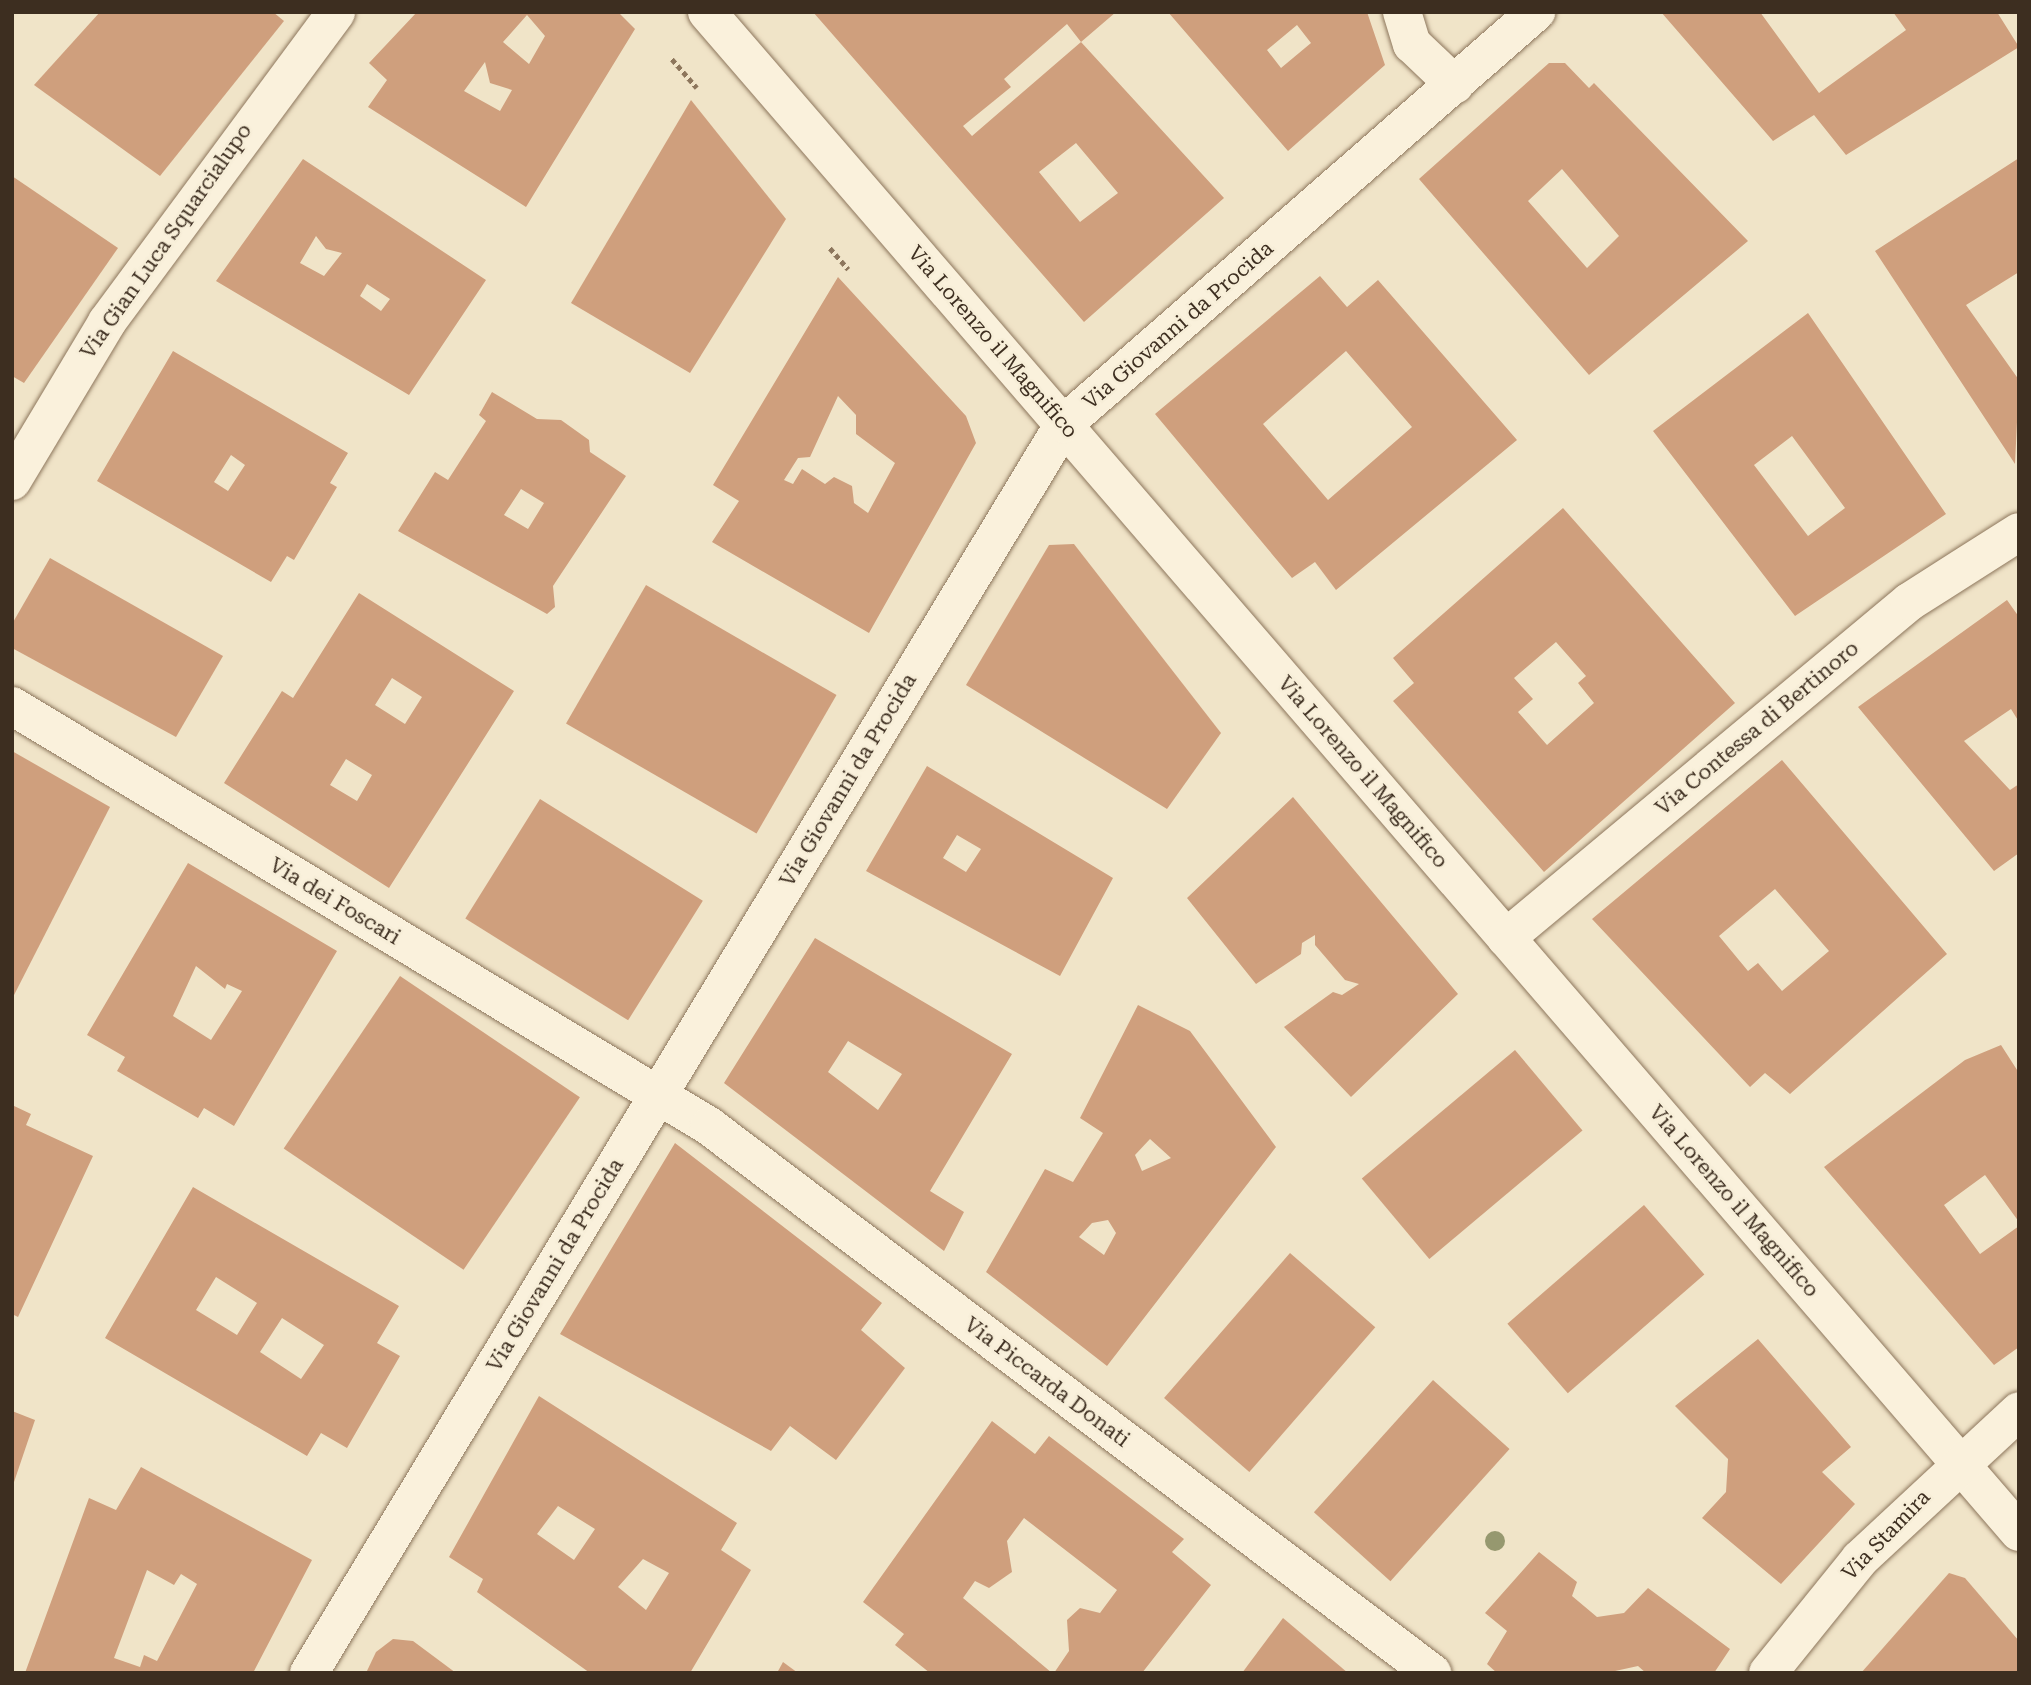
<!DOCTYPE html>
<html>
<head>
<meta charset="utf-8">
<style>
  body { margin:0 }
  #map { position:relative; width:2031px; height:1685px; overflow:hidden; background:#f0e4c8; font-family:"Roboto Serif",serif }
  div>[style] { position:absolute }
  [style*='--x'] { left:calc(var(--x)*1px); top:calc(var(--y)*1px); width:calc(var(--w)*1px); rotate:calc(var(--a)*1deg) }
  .building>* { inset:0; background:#cf9f7d; transform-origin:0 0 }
  .path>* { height:4.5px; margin-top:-2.25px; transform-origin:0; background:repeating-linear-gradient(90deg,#8d765c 0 5px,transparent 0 8.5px) }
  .roads { filter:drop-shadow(0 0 2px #8d765c) drop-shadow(0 0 2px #8d765c) }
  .minor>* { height:38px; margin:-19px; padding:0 19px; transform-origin:19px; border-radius:19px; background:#faf1dc }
  .trees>* { width:20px; height:20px; margin:-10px; border-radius:50%; background:#96986f }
  span { translate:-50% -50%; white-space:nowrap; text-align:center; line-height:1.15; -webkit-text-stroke:5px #f7eed8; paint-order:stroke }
  .street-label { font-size:21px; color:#3d2e20 }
  .frame { position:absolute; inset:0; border:14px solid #3d2e20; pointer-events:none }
</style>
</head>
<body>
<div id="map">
  <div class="building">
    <div style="clip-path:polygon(100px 12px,273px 12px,284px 21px,160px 176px,34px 85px)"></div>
    <div style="clip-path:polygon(evenodd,417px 12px,618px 12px,635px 29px,526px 207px,368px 107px,387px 80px,369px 63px,417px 12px,527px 15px,545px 36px,529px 64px,503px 42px,527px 15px,417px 12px,485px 62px,490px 83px,512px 90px,500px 111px,464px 91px,485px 62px)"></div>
    <div style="clip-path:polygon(evenodd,813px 12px,1116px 12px,1081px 42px,1067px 24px,1004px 79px,1011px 87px,963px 126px,972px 136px,1081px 42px,1224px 198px,1084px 322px,813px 12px,1076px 143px,1118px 193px,1080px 222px,1039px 172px,1076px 143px)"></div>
    <div style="clip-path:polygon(evenodd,1168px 12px,1367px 12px,1385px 65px,1288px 151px,1168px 12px,1297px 25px,1311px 43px,1281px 68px,1267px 50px,1297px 25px)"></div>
    <div style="clip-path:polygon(1661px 12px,1760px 12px,1819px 93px,1906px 30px,1893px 12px,1997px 12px,2019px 47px,1846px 155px,1814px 115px,1773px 141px)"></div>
    <div style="clip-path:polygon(evenodd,1549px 63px,1565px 63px,1589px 88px,1594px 83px,1748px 241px,1589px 375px,1419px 179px,1549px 63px,1562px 169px,1619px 236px,1587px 268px,1528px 201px,1562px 169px)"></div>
    <div style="clip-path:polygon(691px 100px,786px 219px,690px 373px,571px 303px)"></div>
    <div style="clip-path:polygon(2019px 158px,2019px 272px,1966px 305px,2019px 380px,2015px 464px,1875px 251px)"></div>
    <div style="clip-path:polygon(evenodd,303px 159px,486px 280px,409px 395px,216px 281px,303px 159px,316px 236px,326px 249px,342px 253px,324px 276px,300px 263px,316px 236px,303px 159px,367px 284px,390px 299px,381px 311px,360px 296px,367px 284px)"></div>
    <div style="clip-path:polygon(12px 176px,118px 248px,24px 383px,12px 376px)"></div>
    <div style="clip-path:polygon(evenodd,1320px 276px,1347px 307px,1378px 280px,1517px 440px,1336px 590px,1315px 562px,1292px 578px,1155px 414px,1320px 276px,1346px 351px,1412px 427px,1328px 500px,1263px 424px,1346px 351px)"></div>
    <div style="clip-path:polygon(evenodd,838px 277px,966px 416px,976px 443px,869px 633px,712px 542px,739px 501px,713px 485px,838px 277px,838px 396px,856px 415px,856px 434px,895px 463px,868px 513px,854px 503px,852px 486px,834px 477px,825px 484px,802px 469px,793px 484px,784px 480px,798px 458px,810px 457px,838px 396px)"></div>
    <div style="clip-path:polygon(evenodd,1808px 313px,1946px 514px,1795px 616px,1653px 431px,1808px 313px,1792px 436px,1845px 508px,1808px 536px,1754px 465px,1792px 436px)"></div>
    <div style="clip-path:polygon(evenodd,173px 351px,348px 453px,330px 483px,337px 487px,294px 560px,287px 556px,271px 582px,97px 481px,173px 351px,231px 455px,245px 465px,228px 491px,214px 482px,231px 455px)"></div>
    <div style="clip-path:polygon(evenodd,492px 392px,537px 419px,561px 420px,589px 440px,590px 452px,626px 476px,553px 586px,555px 607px,547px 614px,398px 531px,435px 472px,448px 480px,486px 421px,479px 415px,492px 392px,521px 489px,544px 503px,528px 529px,504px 515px,521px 489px)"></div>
    <div style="clip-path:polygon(evenodd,1563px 508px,1735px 703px,1544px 872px,1393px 701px,1414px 683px,1393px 658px,1563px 508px,1556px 642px,1586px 676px,1578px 683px,1594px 703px,1547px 745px,1518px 712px,1533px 699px,1514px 678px,1556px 642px)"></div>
    <div style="clip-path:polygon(1074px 544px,1221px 733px,1167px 809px,966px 685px,1049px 545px)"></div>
    <div style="clip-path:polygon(50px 558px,223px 656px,176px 737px,12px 648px,12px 624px)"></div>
    <div style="left:646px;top:585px;width:220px;height:160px;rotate:30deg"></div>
    <div style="clip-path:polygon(evenodd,359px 593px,514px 691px,389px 888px,224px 783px,282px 691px,293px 698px,359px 593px,392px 678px,422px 697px,405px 724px,375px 705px,392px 678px,359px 593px,346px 759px,372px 775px,357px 801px,330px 785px,346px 759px)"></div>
    <div style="clip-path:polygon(2007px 600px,2019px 617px,2019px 722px,2011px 709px,1964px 741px,2010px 790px,2019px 784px,2019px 853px,1994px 871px,1858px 707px)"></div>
    <div style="clip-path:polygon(12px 751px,110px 807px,12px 999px)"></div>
    <div style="clip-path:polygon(evenodd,1782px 760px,1947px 954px,1790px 1094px,1765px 1073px,1750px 1087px,1592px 919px,1782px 760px,1775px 889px,1829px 951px,1782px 991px,1758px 963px,1748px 971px,1719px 936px,1775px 889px)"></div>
    <div style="clip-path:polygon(evenodd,927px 766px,1113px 878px,1060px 976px,866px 871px,927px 766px,957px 835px,981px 849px,966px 872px,943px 858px,957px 835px)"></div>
    <div style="clip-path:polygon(1293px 797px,1458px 994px,1351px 1097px,1284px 1027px,1333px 992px,1342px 995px,1359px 984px,1345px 980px,1315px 945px,1315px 935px,1302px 943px,1301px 954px,1256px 984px,1187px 898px)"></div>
    <div style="left:540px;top:799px;width:192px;height:141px;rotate:32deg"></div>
    <div style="clip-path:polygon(evenodd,188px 863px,337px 951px,234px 1126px,204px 1108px,198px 1118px,117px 1071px,125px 1057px,87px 1035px,188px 863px,196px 966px,225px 989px,227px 984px,242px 991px,211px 1040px,173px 1016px,196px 966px)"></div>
    <div style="clip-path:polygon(evenodd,815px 938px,1012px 1054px,930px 1191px,964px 1212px,944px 1251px,724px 1083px,815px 938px,848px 1041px,902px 1074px,878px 1110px,828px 1072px,848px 1041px)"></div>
    <div style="left:400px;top:976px;width:217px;height:208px;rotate:34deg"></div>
    <div style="clip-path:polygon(evenodd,1138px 1005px,1190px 1031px,1276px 1147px,1107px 1366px,986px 1272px,1045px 1169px,1073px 1182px,1103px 1133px,1080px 1118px,1138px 1005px,1150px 1139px,1171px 1158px,1142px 1171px,1135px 1155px,1150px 1139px,1138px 1005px,1108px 1220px,1116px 1233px,1104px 1255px,1079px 1237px,1092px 1223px,1108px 1220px)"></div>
    <div style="clip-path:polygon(2001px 1045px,2019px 1073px,2019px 1222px,1985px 1175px,1944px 1205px,1980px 1254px,2019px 1226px,2019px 1347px,1994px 1365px,1824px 1167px,1965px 1060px)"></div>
    <div style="left:1515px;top:1050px;width:105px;height:200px;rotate:50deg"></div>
    <div style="clip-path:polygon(12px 1105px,31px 1114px,26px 1125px,93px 1156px,18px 1317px,12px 1314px)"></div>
    <div style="clip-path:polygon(675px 1143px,882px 1303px,861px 1330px,905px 1368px,836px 1460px,790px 1426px,771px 1451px,560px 1334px)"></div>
    <div style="clip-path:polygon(evenodd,193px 1187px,399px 1306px,377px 1343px,400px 1356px,347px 1448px,321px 1433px,307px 1456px,105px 1338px,193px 1187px,216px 1277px,257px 1303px,237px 1335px,196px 1310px,216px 1277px,193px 1187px,282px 1318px,324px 1345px,301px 1379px,260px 1352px,282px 1318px)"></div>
    <div style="left:1644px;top:1205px;width:92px;height:181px;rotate:49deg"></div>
    <div style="left:1290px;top:1253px;width:113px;height:192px;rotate:41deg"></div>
    <div style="clip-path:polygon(1758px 1339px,1851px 1447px,1822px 1472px,1855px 1504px,1781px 1584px,1702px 1518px,1726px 1492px,1728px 1459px,1675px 1406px)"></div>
    <div style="left:1433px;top:1380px;width:103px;height:178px;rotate:42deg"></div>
    <div style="clip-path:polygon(evenodd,539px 1396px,737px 1523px,721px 1550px,751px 1570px,690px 1673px,590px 1673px,477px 1592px,483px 1579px,449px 1557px,539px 1396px,558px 1506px,595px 1529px,574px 1560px,537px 1534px,558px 1506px,539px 1396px,643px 1559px,669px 1573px,646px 1610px,618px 1587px,643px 1559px)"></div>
    <div style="clip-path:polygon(12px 1411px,35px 1420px,13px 1485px,12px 1485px)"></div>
    <div style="clip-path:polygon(992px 1421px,1035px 1454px,1049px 1436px,1184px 1539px,1172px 1552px,1211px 1585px,1142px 1673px,1054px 1673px,1069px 1651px,1067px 1620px,1080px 1608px,1100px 1613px,1117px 1590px,1024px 1518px,1007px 1541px,1012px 1572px,989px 1588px,975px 1581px,963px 1598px,1052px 1673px,930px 1673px,895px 1645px,904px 1634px,863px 1602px)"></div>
    <div style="clip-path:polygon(evenodd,141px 1467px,312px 1560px,253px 1673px,25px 1673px,89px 1498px,116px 1510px,141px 1467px,147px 1570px,174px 1585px,181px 1574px,197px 1584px,157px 1661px,144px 1655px,140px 1667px,114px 1658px,147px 1570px)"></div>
    <div style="clip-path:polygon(1539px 1552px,1577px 1582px,1572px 1596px,1597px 1617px,1624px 1613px,1648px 1588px,1730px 1649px,1714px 1673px,1646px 1673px,1638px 1666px,1606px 1673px,1497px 1673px,1487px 1664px,1507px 1631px,1485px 1613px)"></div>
    <div style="clip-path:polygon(1949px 1573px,1965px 1578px,2019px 1641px,2019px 1673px,1861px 1673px)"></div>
    <div style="clip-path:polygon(1283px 1618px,1348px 1673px,1242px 1673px)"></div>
    <div style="clip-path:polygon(393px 1639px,413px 1641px,456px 1673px,366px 1673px,376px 1652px)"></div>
    <div style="clip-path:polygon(783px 1662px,798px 1673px,777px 1673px)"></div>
  </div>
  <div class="path">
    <div style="--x:672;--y:59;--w:38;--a:49"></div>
    <div style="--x:830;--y:248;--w:28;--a:49"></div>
  </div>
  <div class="roads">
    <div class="minor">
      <div style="--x:707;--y:12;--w:2008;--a:49.2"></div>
      <div style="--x:1402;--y:12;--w:34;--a:73"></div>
      <div style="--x:1412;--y:44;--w:59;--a:43.6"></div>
      <div style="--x:12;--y:481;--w:185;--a:-59.1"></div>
      <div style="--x:107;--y:322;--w:385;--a:-53.5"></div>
      <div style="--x:12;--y:706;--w:814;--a:31.07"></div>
      <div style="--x:709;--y:1126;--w:907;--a:37.11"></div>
      <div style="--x:1506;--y:938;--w:525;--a:-39.82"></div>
      <div style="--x:1909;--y:602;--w:130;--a:-32.5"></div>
      <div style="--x:309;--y:1673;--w:1459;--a:-58.85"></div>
      <div style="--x:1064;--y:424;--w:627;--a:-41.12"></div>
      <div style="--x:1768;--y:1673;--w:146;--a:-51.1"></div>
      <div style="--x:1860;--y:1559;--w:217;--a:-42.9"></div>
    </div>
  </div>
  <div class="trees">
    <div style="left:1495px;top:1541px"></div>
  </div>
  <div class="street-label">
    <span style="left:166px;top:241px;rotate:-55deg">Via Gian Luca Squarcialupo</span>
    <span style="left:1178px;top:325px;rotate:-41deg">Via Giovanni da Procida</span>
    <span style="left:993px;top:342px;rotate:49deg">Via Lorenzo il Magnifico</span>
    <span style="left:1757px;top:728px;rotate:-40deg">Via Contessa di Bertinoro</span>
    <span style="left:1363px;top:772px;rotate:49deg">Via Lorenzo il Magnifico</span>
    <span style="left:848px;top:780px;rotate:-59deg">Via Giovanni da Procida</span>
    <span style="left:335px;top:901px;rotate:31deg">Via dei Foscari</span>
    <span style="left:1734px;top:1201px;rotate:49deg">Via Lorenzo il Magnifico</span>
    <span style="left:555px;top:1265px;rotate:-59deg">Via Giovanni da Procida</span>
    <span style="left:1047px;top:1382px;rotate:37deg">Via Piccarda Donati</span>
    <span style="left:1886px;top:1535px;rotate:-46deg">Via Stamira</span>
  </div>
  <div class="frame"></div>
</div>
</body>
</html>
